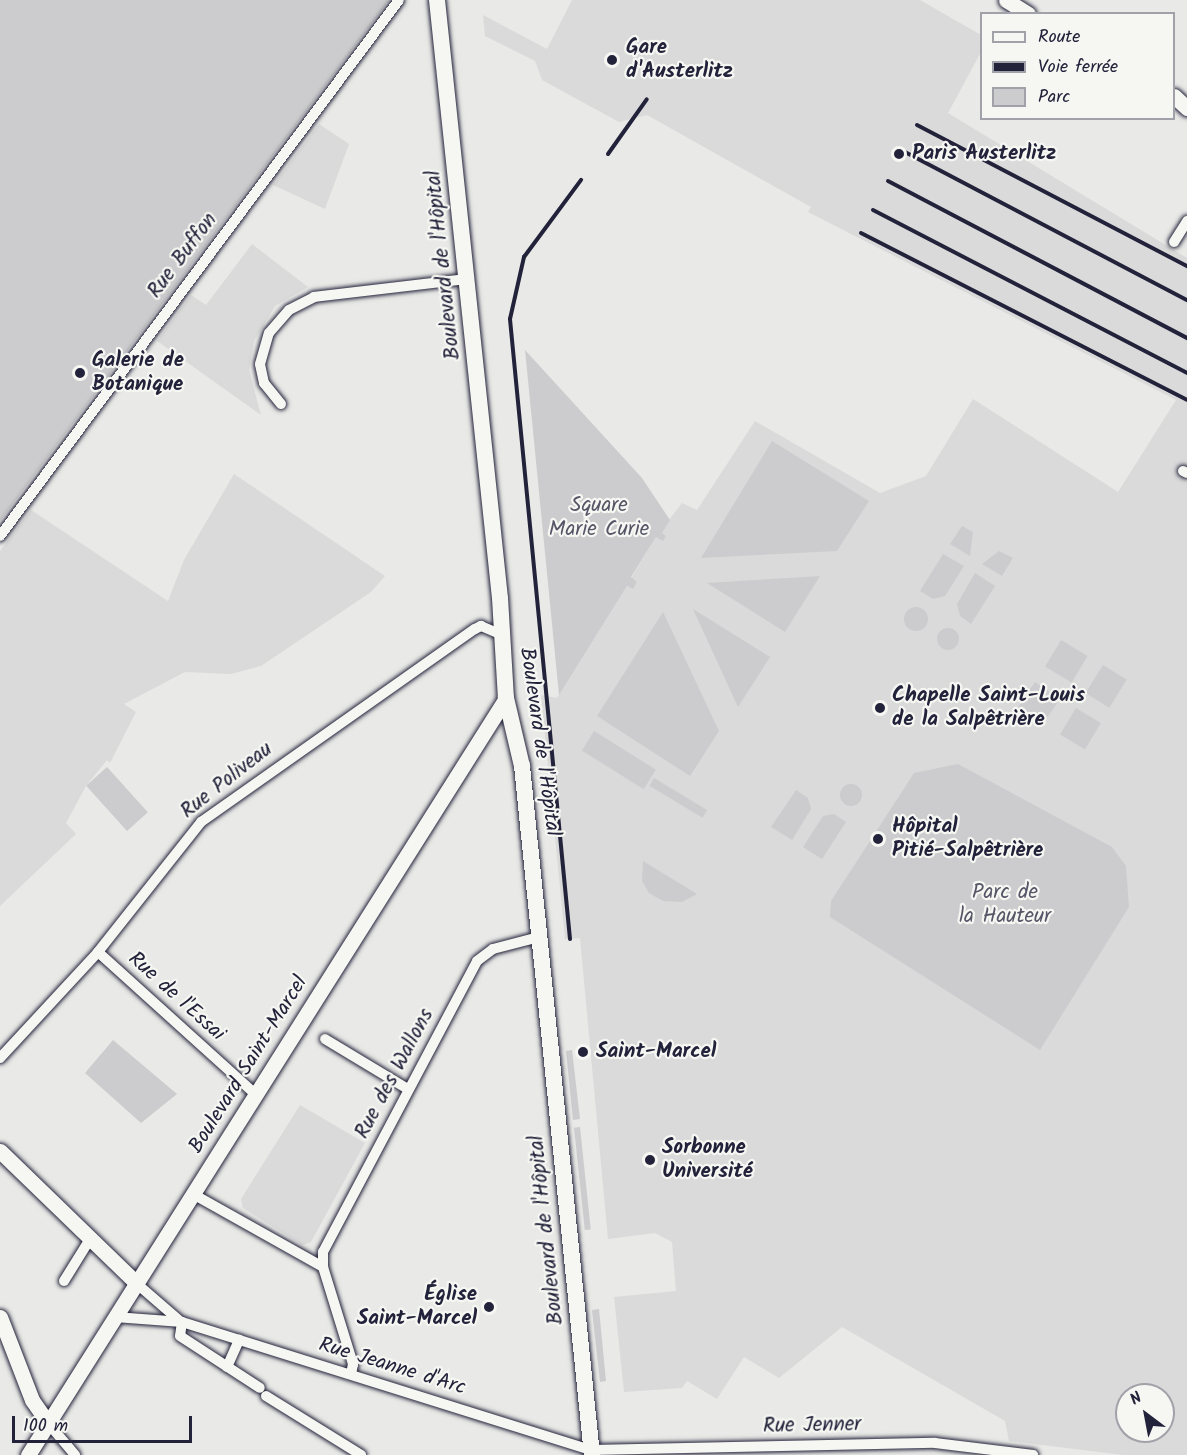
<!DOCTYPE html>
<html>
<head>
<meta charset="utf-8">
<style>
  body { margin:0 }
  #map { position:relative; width:1187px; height:1455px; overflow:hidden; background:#e9e9e7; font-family:Kalam,sans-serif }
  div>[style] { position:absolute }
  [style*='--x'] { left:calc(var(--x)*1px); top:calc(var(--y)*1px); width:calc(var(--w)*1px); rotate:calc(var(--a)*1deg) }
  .built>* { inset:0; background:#dadada }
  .green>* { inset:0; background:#ccccce; transform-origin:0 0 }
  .round { border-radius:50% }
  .roads { filter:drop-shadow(0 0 2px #22223b) drop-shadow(0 0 2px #22223b) }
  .street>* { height:10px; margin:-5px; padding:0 5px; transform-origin:5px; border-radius:5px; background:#f6f6f2 }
  .secondary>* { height:15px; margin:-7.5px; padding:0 7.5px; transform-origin:7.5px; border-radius:7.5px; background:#f6f6f2 }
  .primary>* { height:16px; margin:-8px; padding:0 8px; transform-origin:8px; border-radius:8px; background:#f6f6f2 }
  .rail>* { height:4px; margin:-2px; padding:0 2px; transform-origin:2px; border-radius:2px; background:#22223b }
  .dots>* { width:16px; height:16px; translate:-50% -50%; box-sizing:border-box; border:3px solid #f6f6f2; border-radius:50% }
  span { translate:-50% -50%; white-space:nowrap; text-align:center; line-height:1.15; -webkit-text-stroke:4.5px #f6f6f2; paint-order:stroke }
  .poi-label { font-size:21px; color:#22223b; font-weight:700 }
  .left { translate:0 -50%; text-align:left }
  .right { translate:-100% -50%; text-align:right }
  .street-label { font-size:21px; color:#22223b }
  .park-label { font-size:21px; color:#555567 }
  .legend { position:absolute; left:980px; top:12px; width:195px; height:108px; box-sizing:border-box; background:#f6f6f2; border:2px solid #a1a1a9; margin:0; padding:8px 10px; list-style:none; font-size:18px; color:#22223b }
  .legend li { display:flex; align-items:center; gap:12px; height:30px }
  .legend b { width:30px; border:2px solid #a1a1a9 }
  .north { position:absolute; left:1115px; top:1383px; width:60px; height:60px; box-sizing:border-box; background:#f6f6f2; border:2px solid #a1a1a9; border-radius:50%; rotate:328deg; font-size:16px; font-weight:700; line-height:24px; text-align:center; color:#22223b }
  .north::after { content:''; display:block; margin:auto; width:21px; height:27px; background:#22223b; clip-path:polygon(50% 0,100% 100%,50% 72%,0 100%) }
  .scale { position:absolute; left:12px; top:1416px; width:180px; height:27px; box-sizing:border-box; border:3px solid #22223b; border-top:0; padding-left:8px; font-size:18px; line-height:21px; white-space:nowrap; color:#22223b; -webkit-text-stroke:4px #f6f6f2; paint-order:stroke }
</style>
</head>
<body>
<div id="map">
  <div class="built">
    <div style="clip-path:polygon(evenodd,572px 0,920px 0,981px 35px,981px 52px,948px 113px,1187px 258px,1187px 1455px,1123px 1455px,1009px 1441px,1005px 1421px,842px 1327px,779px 1378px,744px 1357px,717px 1399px,687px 1381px,682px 1388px,624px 1392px,614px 1297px,676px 1291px,672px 1242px,655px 1233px,608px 1239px,580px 938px,565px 939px,541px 695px,557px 698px,627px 586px,633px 588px,637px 582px,631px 578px,656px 537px,682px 503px,697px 510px,755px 421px,880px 493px,926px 476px,973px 399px,1118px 492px,1176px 400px,808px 212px,811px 207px,647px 115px,619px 122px,542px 80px,535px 61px,485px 36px,483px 15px,547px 49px,572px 0,1127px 1395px,1163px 1395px,1163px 1431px,1127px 1431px,1127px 1395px)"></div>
    <div style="clip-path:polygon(319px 124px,349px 144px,325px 209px,273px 185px)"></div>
    <div style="clip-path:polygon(252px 244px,308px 287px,275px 306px,254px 341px,249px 370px,261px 415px,157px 341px,191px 295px,206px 305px)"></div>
    <div style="clip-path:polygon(234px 474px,385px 576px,371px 592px,261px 666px,231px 674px,185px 672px,124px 704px,136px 712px,110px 763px,107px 760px,86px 786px,66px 823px,76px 834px,0 906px,0 551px,31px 510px,168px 601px,184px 560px)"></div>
    <div style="clip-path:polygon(300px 1105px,365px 1143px,311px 1242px,302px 1245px,243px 1208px,241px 1199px)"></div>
  </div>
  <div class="green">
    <div style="clip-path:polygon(0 0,389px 0,0 521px)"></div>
    <div style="clip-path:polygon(525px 350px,642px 478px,670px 520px,662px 533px,666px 536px,663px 541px,656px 537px,631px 577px,637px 582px,633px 589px,627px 586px,559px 695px)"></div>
    <div style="clip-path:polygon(772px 441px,869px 501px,837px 551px,701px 558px)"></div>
    <div style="clip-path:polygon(962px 526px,973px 532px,970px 556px,950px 544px)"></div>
    <div style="clip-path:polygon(999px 551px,1013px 558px,1002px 576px,982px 564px)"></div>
    <div style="clip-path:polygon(943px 554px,964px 566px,945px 596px,933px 599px,920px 591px)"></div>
    <div style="clip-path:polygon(975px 573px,995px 586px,971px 624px,960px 616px,957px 604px)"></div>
    <div style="clip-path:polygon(820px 576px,785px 632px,707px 583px)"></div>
    <div class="round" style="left:904px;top:607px;width:24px;height:24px"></div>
    <div style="clip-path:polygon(693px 609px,770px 657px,738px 707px)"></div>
    <div style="clip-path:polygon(663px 612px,719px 731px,690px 776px,597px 716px)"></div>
    <div class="round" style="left:937px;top:628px;width:22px;height:22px"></div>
    <div style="left:1061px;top:640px;width:31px;height:31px;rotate:31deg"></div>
    <div style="left:1103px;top:665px;width:28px;height:33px;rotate:32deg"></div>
    <div style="left:1035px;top:682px;width:30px;height:31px;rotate:34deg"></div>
    <div style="left:1076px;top:708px;width:29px;height:31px;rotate:31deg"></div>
    <div style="left:594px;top:731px;width:73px;height:23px;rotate:32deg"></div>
    <div style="clip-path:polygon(958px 764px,1112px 847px,1126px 866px,1129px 907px,1040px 1050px,830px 917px,831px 901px,914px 773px)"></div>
    <div style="left:107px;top:767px;width:61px;height:28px;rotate:48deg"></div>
    <div style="left:654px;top:778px;width:62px;height:9px;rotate:31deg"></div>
    <div class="round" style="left:840px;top:784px;width:22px;height:22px"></div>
    <div style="clip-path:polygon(796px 790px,808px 798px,811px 809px,792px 840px,771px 827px)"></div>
    <div style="clip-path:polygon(834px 814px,846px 822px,822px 859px,803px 847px,823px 816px)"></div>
    <div style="clip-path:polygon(643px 861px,697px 894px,682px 902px,663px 901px,649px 893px,642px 881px)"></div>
    <div style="clip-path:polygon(113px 1040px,177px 1094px,141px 1123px,85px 1073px)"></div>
    <div style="clip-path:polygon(572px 1050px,580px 1119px,573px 1120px,566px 1051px)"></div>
    <div style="left:580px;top:1127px;width:103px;height:6px;rotate:84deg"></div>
    <div style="clip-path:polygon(599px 1309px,606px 1381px,600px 1382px,592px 1310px)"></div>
  </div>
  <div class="roads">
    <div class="street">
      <div style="--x:1174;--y:242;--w:25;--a:-58"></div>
      <div style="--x:281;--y:404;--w:27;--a:-129"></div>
      <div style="--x:264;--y:383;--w:19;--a:-102"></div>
      <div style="--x:260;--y:364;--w:32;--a:-74"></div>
      <div style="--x:269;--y:333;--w:30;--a:-49"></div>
      <div style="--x:289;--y:310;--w:28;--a:-27"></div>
      <div style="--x:314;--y:297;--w:155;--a:-6.7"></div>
      <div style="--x:1183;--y:471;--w:4;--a:27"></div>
      <div style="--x:0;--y:536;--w:668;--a:-53.34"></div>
      <div style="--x:98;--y:952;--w:213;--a:42.1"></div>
      <div style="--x:325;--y:1039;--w:97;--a:31.1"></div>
      <div style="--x:0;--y:1058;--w:144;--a:-47.2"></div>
      <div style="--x:98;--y:952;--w:166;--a:-51.6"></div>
      <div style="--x:201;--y:822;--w:335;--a:-35.2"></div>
      <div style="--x:475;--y:629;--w:7;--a:-27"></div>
      <div style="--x:481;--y:626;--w:23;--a:23"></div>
      <div style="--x:193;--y:1194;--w:149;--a:29.3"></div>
      <div style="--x:323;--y:1267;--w:102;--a:72.8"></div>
      <div style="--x:353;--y:1364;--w:10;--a:101"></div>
      <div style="--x:323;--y:1267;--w:15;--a:-90"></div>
      <div style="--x:323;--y:1252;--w:329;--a:-62.1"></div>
      <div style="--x:477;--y:961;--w:20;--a:-37"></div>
      <div style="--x:493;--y:949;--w:48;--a:-14.6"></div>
      <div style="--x:64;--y:1281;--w:49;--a:-58.2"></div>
      <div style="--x:136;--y:1283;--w:60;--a:40.9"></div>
      <div style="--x:115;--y:1317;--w:67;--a:4.3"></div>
      <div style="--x:182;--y:1322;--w:429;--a:17.4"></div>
      <div style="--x:591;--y:1450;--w:344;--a:-1.2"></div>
      <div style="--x:935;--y:1443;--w:99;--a:7"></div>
      <div style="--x:182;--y:1322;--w:14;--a:98"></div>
      <div style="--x:180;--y:1336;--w:95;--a:33"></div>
      <div style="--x:227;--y:1367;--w:30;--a:-66"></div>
      <div style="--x:266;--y:1396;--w:112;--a:31.8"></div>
      <div style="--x:48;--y:1423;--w:42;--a:49.8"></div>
    </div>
    <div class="secondary">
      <div style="--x:1006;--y:0;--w:26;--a:32"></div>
      <div style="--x:1174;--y:96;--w:18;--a:43"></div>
      <div style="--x:0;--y:1151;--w:190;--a:44.1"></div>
      <div style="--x:0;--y:1317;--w:89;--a:68.9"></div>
      <div style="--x:32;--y:1400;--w:28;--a:55"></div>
      <div style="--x:28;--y:1455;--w:895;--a:-57.73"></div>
    </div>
    <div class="primary">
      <div style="--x:437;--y:0;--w:601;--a:83.99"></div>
      <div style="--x:500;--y:598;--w:100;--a:86.6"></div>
      <div style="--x:506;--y:698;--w:70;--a:76.8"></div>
      <div style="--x:522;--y:766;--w:693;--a:84.2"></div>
    </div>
  </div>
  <div class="rail">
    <div style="--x:917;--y:125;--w:305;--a:27.6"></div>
    <div style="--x:903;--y:151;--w:321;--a:27.7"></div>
    <div style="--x:608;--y:154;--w:67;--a:-54.7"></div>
    <div style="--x:888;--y:181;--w:338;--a:27.7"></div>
    <div style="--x:873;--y:210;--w:354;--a:27.4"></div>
    <div style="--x:861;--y:233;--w:366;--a:27.1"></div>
    <div style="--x:570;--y:939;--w:623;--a:-95.53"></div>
    <div style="--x:510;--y:319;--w:64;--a:-77.3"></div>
    <div style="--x:524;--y:257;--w:96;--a:-53.5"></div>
  </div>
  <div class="dots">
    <div style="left:612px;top:60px;background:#22223b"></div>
    <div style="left:899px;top:154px;background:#22223b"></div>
    <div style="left:80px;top:373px;background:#22223b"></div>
    <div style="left:880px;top:708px;background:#22223b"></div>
    <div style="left:878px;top:839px;background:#22223b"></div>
    <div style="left:583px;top:1052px;background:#22223b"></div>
    <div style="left:650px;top:1160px;background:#22223b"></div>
    <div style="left:489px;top:1307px;background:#22223b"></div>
  </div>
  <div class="poi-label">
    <span class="left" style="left:626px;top:60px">Gare<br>d'Austerlitz</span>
    <span class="left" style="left:912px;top:154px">Paris Austerlitz</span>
    <span class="left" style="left:92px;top:373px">Galerie de<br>Botanique</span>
    <span class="left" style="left:892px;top:708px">Chapelle Saint-Louis<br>de la Salpêtrière</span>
    <span class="left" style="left:892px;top:839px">Hôpital<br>Pitié-Salpêtrière</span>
    <span class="left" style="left:596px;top:1052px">Saint-Marcel</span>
    <span class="left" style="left:662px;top:1160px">Sorbonne<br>Université</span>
    <span class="right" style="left:477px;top:1307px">Église<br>Saint-Marcel</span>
  </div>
  <div class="street-label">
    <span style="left:183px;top:256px;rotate:-53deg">Rue Buffon</span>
    <span style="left:444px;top:265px;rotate:-96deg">Boulevard de l'Hôpital</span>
    <span style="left:539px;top:742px;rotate:82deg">Boulevard de l'Hôpital</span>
    <span style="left:227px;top:781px;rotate:-38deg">Rue Poliveau</span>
    <span style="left:176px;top:997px;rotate:42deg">Rue de l'Essai</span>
    <span style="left:249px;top:1065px;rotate:-58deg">Boulevard Saint-Marcel</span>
    <span style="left:395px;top:1074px;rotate:-62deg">Rue des Wallons</span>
    <span style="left:547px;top:1230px;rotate:-96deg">Boulevard de l'Hôpital</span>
    <span style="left:392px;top:1367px;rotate:17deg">Rue Jeanne d'Arc</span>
    <span style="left:812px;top:1426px;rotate:-1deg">Rue Jenner</span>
  </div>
  <div class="park-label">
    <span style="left:599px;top:518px">Square<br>Marie Curie</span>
    <span style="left:1005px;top:905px">Parc de<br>la Hauteur</span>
  </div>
  <ul class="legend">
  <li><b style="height:8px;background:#f6f6f2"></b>Route</li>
  <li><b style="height:8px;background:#22223b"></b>Voie ferrée</li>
  <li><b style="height:16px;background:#ccccce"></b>Parc</li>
  </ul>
  <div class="north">N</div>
  <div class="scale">100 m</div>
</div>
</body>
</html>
